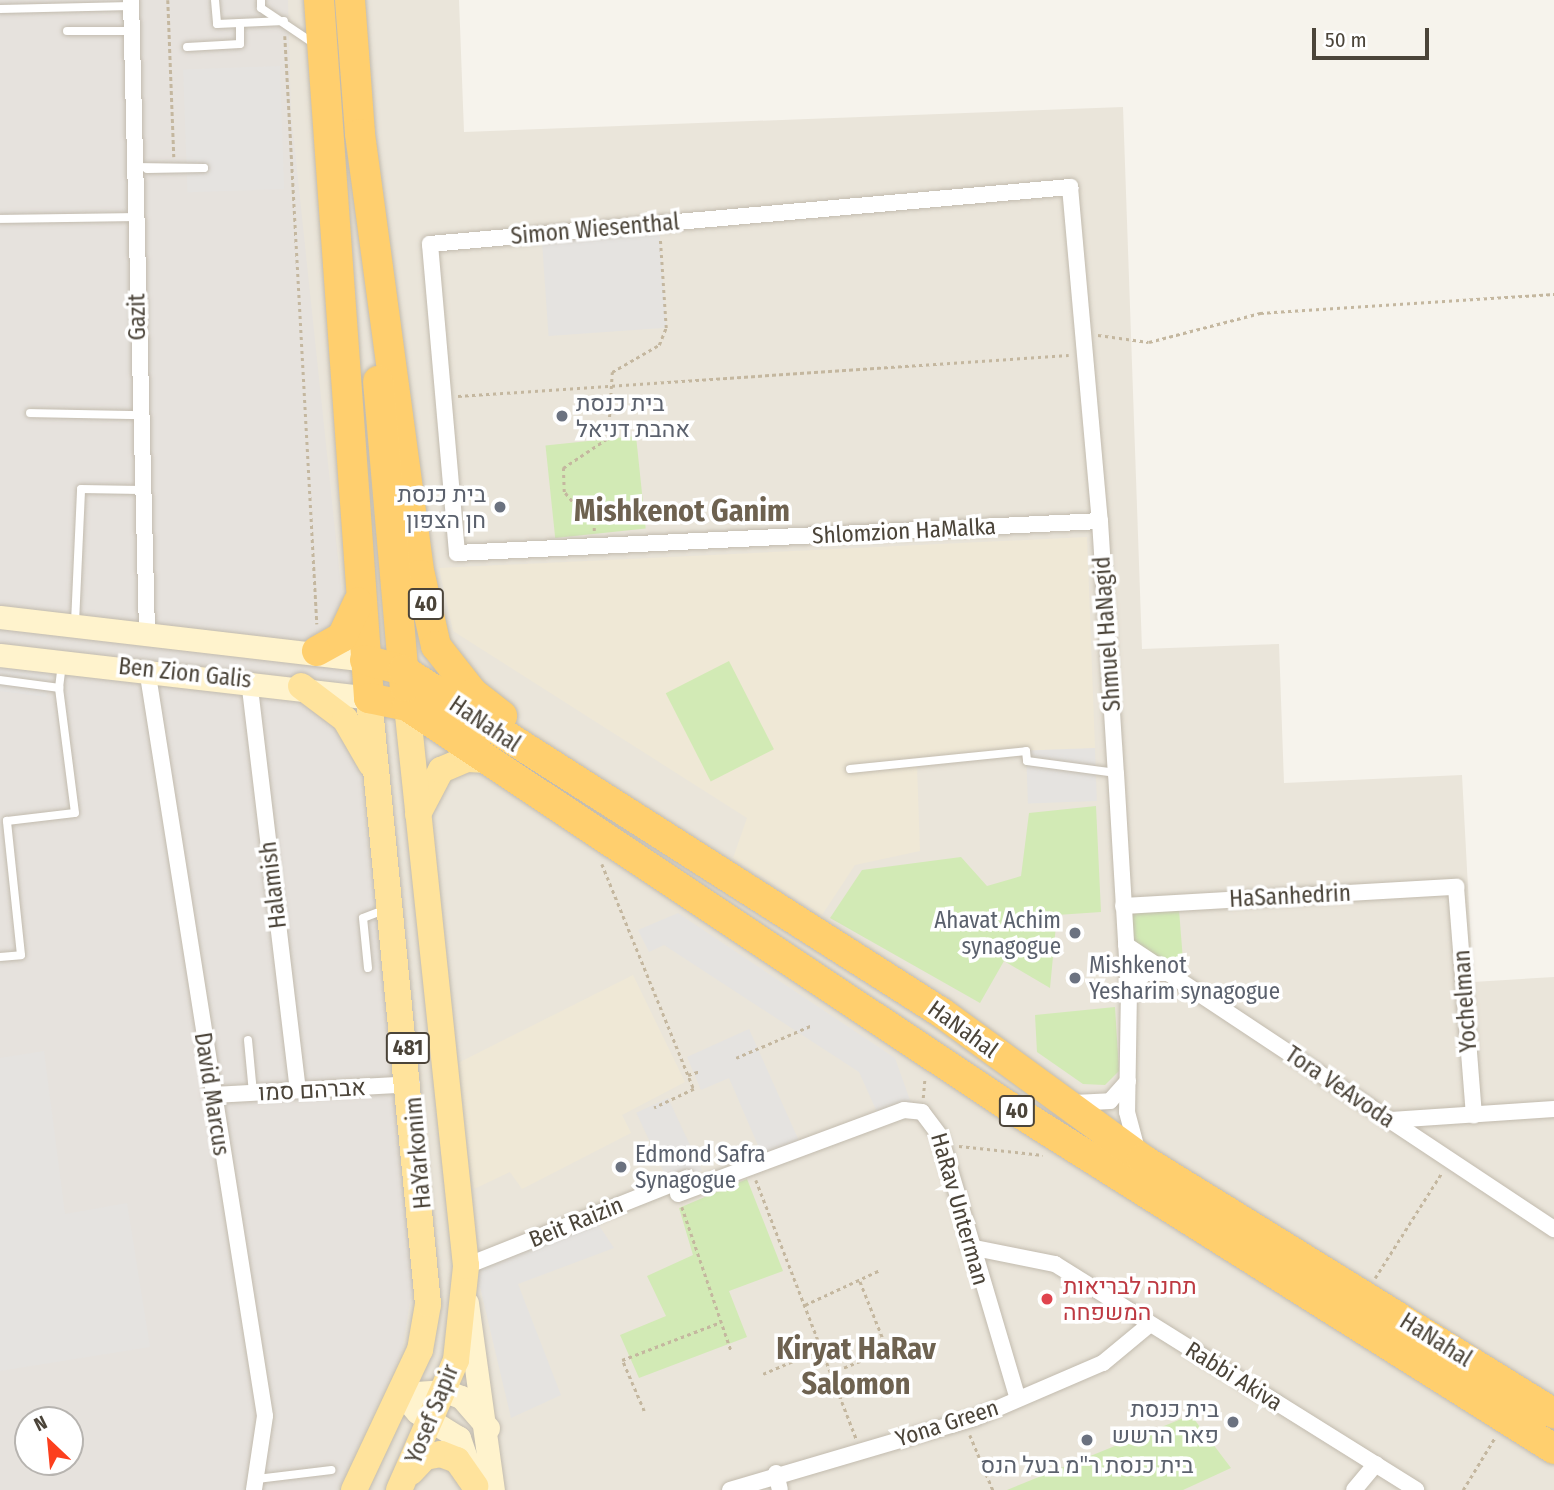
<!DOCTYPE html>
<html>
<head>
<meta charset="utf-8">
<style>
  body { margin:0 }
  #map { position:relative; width:1554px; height:1490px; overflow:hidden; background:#f6f3ec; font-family:"Fira Sans Condensed",Heebo,sans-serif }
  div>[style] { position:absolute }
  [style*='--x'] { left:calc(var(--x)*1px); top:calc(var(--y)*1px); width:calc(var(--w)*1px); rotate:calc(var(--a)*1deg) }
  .residential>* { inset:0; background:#eae5da }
  .industrial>* { inset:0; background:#e6e2dd }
  .education>* { inset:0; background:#efe8d6 }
  .green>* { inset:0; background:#d2eab5; transform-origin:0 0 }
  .parking>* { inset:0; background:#e5e3e0; transform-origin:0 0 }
  .path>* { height:2.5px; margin-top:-1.25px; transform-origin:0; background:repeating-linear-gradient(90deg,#c4b79f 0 3.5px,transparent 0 7px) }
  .roads { filter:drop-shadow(0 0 2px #c2bbae) drop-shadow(0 0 2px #c2bbae) }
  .lane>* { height:8px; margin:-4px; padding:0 4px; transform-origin:4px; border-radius:4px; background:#fff }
  .street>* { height:16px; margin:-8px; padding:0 8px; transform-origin:8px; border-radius:8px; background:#fff }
  .secondary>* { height:23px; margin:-11.5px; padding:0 11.5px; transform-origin:11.5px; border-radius:11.5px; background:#fff3cd }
  .primary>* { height:26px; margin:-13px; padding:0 13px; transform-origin:13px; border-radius:13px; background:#ffe39c }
  .highway>* { height:30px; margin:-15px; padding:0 15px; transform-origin:15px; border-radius:15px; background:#ffcf6e }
  .dots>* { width:19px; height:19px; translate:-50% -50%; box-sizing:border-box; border:4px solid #fff; border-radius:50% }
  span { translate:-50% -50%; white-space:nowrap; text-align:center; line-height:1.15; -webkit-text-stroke:7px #fff; paint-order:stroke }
  .shield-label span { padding:2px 5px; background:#fff; border:2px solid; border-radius:5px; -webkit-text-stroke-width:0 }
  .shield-label { font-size:21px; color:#4b4439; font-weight:700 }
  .street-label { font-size:23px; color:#4b4439 }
  .worship-label { font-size:23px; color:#5b616d }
  .left { translate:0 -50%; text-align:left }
  .right { translate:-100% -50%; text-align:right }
  .health-label { font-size:23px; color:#be3a42 }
  .district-label { font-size:30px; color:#6e6250; font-weight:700 }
  .north { position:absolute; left:14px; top:1406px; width:70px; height:70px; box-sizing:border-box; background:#fff; border:2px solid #b7b4b0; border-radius:50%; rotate:334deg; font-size:19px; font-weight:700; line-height:28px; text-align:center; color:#4b4439 }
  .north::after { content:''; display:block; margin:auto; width:24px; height:32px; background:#fc3f1d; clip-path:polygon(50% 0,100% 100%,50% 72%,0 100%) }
  .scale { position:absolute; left:1312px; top:28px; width:117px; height:32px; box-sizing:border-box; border:4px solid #4b4439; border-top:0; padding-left:9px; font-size:21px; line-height:24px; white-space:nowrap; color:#4b4439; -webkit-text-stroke:5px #fff; paint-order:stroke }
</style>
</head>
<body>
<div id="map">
  <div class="residential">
    <div style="clip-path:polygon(evenodd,0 0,459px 0,464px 132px,1123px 107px,1142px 649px,1279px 644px,1284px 783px,1462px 775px,1473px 982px,1554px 977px,1554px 1490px,0 1490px,0 0,28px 1420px,70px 1420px,70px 1462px,28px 1462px,28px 1420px)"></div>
  </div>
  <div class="industrial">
    <div style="clip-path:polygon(evenodd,0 0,288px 0,291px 113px,414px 1278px,402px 1351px,338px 1490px,0 1490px,0 0,28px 1420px,70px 1420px,70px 1462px,28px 1462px,28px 1420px)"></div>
  </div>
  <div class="education">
    <div style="clip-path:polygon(1087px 537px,1095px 748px,917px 766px,920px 851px,855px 865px,822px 915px,733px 858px,747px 818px,453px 631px,439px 568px)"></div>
    <div style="clip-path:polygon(633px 975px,685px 1082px,622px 1115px,631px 1133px,522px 1189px,510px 1172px,474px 1189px,454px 1065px)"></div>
  </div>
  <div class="green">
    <div style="left:636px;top:436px;width:93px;height:91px;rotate:84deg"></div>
    <div style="left:729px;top:661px;width:99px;height:71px;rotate:63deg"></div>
    <div style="clip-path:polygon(1096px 806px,1101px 912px,1057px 915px,1050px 988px,1004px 961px,980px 1003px,830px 918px,862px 870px,961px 857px,987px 886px,1021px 876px,1029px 813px)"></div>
    <div style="clip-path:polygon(1179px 910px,1184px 973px,1134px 942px,1131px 912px)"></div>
    <div style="clip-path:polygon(1115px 1007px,1119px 1071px,1105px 1085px,1083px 1084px,1037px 1052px,1035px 1015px)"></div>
    <div style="clip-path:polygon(747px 1179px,783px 1271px,729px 1291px,747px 1337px,639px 1378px,620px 1335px,666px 1316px,647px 1276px,693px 1255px,679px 1208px)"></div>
    <div style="clip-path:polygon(1191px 1415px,1231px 1468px,1183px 1490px,1007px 1490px)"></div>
  </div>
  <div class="parking">
    <div style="left:280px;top:66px;width:123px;height:97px;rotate:88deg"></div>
    <div style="left:659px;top:224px;width:104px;height:118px;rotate:86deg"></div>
    <div style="left:0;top:666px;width:50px;height:25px;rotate:7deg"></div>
    <div style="left:1095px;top:748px;width:53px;height:69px;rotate:88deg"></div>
    <div style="clip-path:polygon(678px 913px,895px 1058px,911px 1103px,877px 1112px,859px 1072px,664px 945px,649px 952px,638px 930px)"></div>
    <div style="clip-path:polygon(749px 1029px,799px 1141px,763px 1157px,729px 1078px,701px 1090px,687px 1057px)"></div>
    <div style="clip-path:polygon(44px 1051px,65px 1214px,127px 1203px,150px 1347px,0 1371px,0 1058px)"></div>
    <div style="left:668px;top:1098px;width:80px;height:35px;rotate:65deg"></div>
    <div style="clip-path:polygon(596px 1221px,614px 1248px,518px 1284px,561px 1395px,511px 1418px,476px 1270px)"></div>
  </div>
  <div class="path">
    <div style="--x:168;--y:0;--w:157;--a:87.8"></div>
    <div style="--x:285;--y:36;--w:589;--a:86.88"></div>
    <div style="--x:1098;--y:335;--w:51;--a:7.8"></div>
    <div style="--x:1149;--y:342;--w:115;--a:-14.6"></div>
    <div style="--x:1260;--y:313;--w:295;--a:-3.7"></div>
    <div style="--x:458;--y:396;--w:612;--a:-3.84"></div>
    <div style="--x:594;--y:531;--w:15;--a:-90"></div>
    <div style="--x:594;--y:516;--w:14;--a:-163"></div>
    <div style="--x:581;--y:512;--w:26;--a:-130"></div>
    <div style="--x:564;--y:492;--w:24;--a:-92"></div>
    <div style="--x:563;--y:468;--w:54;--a:-33.7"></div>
    <div style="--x:608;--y:438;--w:66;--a:-86.5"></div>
    <div style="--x:612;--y:372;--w:54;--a:-29.9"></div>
    <div style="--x:659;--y:345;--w:18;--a:-68"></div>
    <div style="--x:666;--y:328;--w:90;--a:-93.8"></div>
    <div style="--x:602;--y:864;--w:243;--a:67.8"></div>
    <div style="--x:694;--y:1089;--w:44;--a:154.6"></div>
    <div style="--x:736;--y:1058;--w:81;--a:-23.4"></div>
    <div style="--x:688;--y:1075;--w:13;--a:-18"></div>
    <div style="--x:923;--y:1098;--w:21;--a:-85"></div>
    <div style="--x:959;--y:1146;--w:84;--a:6.1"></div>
    <div style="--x:756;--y:1180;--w:277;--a:68.8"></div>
    <div style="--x:682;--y:1207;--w:151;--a:71.1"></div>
    <div style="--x:1375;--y:1278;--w:123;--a:-57.6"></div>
    <div style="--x:805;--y:1305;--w:83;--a:-25"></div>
    <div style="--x:831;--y:1373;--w:61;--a:-22.3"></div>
    <div style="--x:887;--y:1350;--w:75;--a:-111.8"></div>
    <div style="--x:763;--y:1374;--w:63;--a:-23.3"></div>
    <div style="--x:644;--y:1411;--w:56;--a:-113.3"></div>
    <div style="--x:622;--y:1360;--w:106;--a:-21"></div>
    <div style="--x:970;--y:1435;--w:60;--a:67.3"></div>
    <div style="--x:1463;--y:1490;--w:60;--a:-58.7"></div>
  </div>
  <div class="roads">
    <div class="lane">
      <div style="--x:215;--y:0;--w:24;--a:85"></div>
      <div style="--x:217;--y:24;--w:67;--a:-2.6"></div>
      <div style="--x:261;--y:0;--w:8;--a:90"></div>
      <div style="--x:261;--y:8;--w:63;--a:33.9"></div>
      <div style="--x:0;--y:9;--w:131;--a:-1.3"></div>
      <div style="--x:67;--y:31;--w:64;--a:0"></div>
      <div style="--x:187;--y:47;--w:53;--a:-3.2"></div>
      <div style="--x:240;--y:44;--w:21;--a:-90"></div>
      <div style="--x:134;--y:167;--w:70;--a:0.8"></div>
      <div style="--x:147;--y:169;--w:57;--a:-1"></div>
      <div style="--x:0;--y:219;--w:135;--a:-0.8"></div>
      <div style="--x:30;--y:413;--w:109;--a:1.1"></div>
      <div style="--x:75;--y:623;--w:134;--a:-87.4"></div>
      <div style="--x:81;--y:489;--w:60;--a:1"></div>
      <div style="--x:0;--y:680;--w:60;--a:7.7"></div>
      <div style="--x:850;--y:769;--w:177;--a:-5.8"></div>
      <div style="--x:1026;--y:751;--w:10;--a:84"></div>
      <div style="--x:1027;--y:761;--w:90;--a:7.7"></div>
      <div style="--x:0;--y:957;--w:21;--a:-5"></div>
      <div style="--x:21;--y:955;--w:135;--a:-96"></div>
      <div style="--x:7;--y:821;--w:68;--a:-6.7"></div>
      <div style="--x:75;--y:813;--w:126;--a:-97.3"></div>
      <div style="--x:59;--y:688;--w:24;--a:-83"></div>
      <div style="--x:368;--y:968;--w:50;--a:-95.7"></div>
      <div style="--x:363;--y:918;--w:26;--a:-21"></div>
      <div style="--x:248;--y:1040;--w:53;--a:84.6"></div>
      <div style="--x:257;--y:1479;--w:75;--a:-6.9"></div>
    </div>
    <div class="street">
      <div style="--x:131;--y:0;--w:633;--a:88.55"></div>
      <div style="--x:1100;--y:521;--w:644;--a:177.15"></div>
      <div style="--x:457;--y:553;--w:310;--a:-95"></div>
      <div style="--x:430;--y:244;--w:643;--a:-5.09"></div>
      <div style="--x:1070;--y:187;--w:335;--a:84.9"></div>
      <div style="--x:1100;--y:521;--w:253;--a:86.4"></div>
      <div style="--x:1116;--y:773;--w:216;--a:86.6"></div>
      <div style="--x:1129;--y:989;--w:123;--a:90.9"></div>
      <div style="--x:1127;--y:1112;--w:38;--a:75"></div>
      <div style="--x:147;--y:669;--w:756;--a:81.02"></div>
      <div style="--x:265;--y:1416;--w:75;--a:98.5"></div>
      <div style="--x:249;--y:680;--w:413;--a:83.2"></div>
      <div style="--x:1123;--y:906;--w:334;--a:-3.3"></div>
      <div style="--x:1456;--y:887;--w:229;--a:85.5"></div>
      <div style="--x:1126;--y:945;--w:514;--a:33.57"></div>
      <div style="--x:1129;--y:989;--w:23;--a:-45"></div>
      <div style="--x:1145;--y:973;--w:22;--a:0"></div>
      <div style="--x:212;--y:1095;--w:200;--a:-3.1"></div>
      <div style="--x:1074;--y:1103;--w:36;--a:-3"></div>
      <div style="--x:1110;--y:1101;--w:27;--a:-48"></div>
      <div style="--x:1391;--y:1120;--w:163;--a:-3.9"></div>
      <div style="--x:678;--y:1194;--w:241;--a:-20.4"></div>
      <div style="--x:904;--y:1110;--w:18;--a:6"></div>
      <div style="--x:922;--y:1112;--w:30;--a:53"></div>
      <div style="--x:940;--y:1136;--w:274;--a:73.5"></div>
      <div style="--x:970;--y:1247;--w:87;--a:11.3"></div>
      <div style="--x:1055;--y:1264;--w:426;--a:32"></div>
      <div style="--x:466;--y:1266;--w:238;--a:-21.7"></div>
      <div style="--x:776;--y:1473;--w:17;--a:77"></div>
      <div style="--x:730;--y:1490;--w:255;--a:-16.4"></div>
      <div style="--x:975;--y:1418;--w:139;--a:-23.3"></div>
      <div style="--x:1103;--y:1363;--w:61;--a:-39.7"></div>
      <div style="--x:1354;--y:1490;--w:34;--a:-50"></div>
    </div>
    <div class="secondary">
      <div style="--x:0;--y:617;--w:368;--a:6.7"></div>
      <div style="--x:0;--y:655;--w:371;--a:6.6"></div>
      <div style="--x:467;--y:1303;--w:189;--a:82.1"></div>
      <div style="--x:474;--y:1481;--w:46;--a:-109.2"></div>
      <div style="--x:459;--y:1438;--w:49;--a:-148.2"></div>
      <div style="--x:417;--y:1412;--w:23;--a:-130"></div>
      <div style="--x:402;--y:1394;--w:43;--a:-4"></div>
      <div style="--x:445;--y:1391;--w:17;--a:21"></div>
      <div style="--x:461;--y:1397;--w:41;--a:48.9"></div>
    </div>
    <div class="primary">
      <div style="--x:301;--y:686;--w:55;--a:36.9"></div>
      <div style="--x:345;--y:719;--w:52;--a:60"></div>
      <div style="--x:418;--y:814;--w:50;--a:-62.4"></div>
      <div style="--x:441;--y:770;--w:28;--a:-23"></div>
      <div style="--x:467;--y:759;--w:21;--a:3"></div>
      <div style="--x:411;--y:1472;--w:21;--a:-47"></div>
      <div style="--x:425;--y:1457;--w:16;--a:-11"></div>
      <div style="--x:441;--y:1454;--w:17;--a:21"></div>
      <div style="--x:457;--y:1460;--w:32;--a:55"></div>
      <div style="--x:354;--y:1490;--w:155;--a:-64.8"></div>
      <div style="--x:420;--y:1350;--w:47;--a:-80.1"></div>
      <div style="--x:428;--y:1304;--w:609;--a:-95.56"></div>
      <div style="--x:399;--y:1490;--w:142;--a:-66.3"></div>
      <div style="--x:456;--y:1360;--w:95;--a:-83.9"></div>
      <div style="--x:466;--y:1266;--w:563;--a:-96.01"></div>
    </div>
    <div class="highway">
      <div style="--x:319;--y:0;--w:700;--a:85.9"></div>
      <div style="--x:369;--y:698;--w:39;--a:12"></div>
      <div style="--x:407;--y:706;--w:715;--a:33.65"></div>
      <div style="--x:1002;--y:1102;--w:652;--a:32.15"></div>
      <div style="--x:350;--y:0;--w:134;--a:85.7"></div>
      <div style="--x:360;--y:134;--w:445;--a:82.3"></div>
      <div style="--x:420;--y:575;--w:73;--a:77.3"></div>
      <div style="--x:436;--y:646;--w:60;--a:51.8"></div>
      <div style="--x:473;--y:693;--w:37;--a:38"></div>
      <div style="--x:378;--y:381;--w:307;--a:85"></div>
      <div style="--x:317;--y:651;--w:29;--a:-29"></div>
      <div style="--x:342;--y:637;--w:38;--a:-65"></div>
      <div style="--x:365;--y:660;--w:39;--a:15"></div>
      <div style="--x:403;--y:670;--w:639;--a:32.47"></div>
      <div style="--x:942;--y:1013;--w:248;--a:36.1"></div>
      <div style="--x:1142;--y:1159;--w:484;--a:31.7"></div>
    </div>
  </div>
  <div class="dots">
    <div style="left:562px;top:416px;background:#6b7280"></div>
    <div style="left:500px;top:507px;background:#6b7280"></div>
    <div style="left:1075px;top:933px;background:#6b7280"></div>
    <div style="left:1075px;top:978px;background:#6b7280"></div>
    <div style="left:621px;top:1167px;background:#6b7280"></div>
    <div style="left:1047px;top:1299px;background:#e0444e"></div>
    <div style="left:1233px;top:1422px;background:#6b7280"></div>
    <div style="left:1087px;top:1440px;background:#6b7280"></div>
  </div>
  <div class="shield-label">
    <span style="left:426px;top:604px">40</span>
    <span style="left:408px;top:1048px">481</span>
    <span style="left:1017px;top:1111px">40</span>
  </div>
  <div class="street-label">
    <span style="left:595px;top:229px;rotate:-5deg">Simon Wiesenthal</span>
    <span style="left:137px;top:317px;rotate:-91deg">Gazit</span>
    <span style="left:904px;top:531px;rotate:-3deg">Shlomzion HaMalka</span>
    <span style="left:1107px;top:634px;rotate:-94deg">Shmuel HaNagid</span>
    <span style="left:185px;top:673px;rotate:6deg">Ben Zion Galis</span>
    <span style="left:485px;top:724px;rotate:34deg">HaNahal</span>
    <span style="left:273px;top:885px;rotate:-97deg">Halamish</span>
    <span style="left:1290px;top:896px;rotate:-3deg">HaSanhedrin</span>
    <span style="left:1465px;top:1001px;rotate:-94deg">Yochelman</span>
    <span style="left:963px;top:1029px;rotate:36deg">HaNahal</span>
    <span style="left:1340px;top:1087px;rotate:34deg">Tora VeAvoda</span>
    <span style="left:312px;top:1090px;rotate:-3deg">אברהם סמו</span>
    <span style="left:212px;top:1094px;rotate:81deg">David Marcus</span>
    <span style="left:418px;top:1153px;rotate:-95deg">HaYarkonim</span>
    <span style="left:960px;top:1209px;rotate:74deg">HaRav Unterman</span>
    <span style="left:576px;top:1222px;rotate:-22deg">Beit Raizin</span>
    <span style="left:1436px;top:1340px;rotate:32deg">HaNahal</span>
    <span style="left:1234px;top:1376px;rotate:32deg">Rabbi Akiva</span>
    <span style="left:432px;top:1414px;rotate:-68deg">Yosef Sapir</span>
    <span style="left:947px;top:1423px;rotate:-18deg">Yona Green</span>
  </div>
  <div class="worship-label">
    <span class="left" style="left:576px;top:416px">בית כנסת<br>אהבת דניאל</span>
    <span class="right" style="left:486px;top:507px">בית כנסת<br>חן הצפון</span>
    <span class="right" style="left:1061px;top:933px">Ahavat Achim<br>synagogue</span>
    <span class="left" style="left:1089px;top:978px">Mishkenot<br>Yesharim synagogue</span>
    <span class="left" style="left:635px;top:1167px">Edmond Safra<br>Synagogue</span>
    <span class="right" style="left:1219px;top:1422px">בית כנסת<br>פאר הרשש</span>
    <span style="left:1087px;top:1465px">בית כנסת ר"מ בעל הנס</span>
  </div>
  <div class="health-label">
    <span class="left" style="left:1063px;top:1299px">תחנה לבריאות<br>המשפחה</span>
  </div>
  <div class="district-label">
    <span style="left:682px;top:511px">Mishkenot Ganim</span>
    <span style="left:856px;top:1366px">Kiryat HaRav<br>Salomon</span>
  </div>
  <div class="north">N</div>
  <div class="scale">50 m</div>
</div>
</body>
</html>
